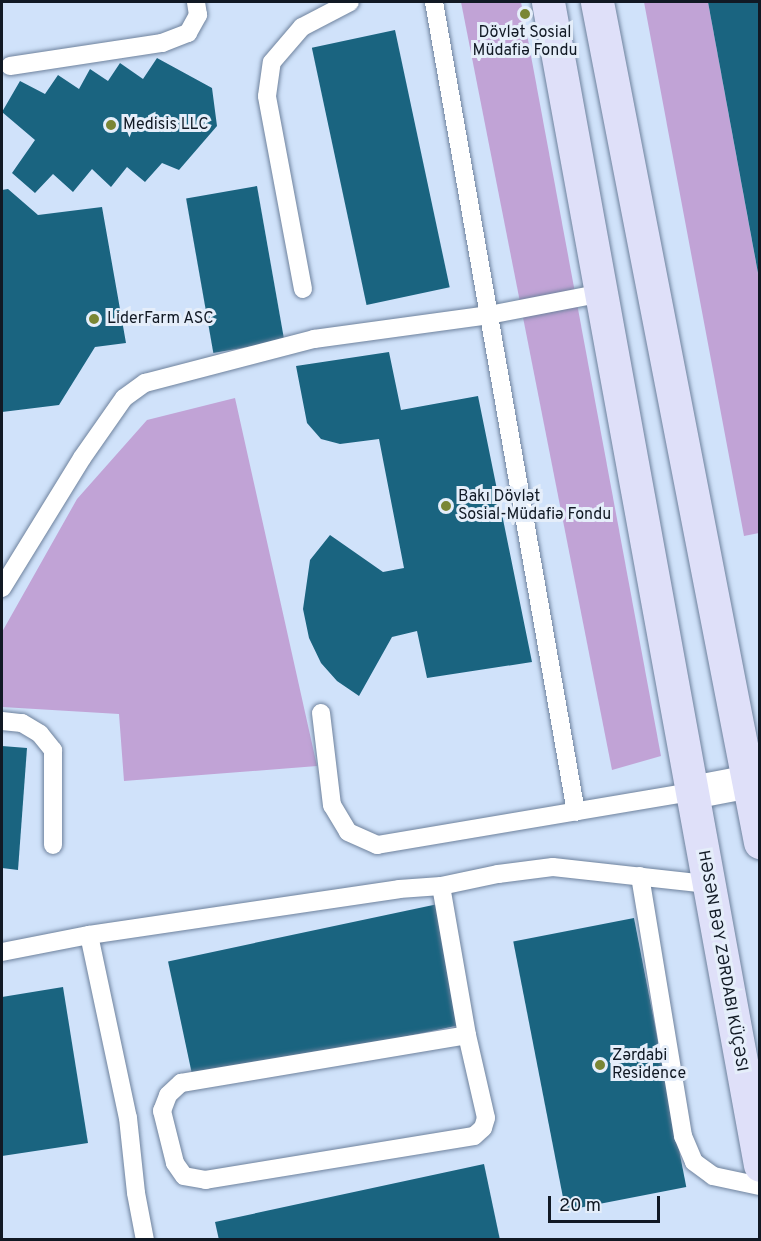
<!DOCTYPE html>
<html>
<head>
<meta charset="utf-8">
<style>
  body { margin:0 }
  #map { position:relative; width:761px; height:1241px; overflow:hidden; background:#d0e2fa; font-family:Overpass,sans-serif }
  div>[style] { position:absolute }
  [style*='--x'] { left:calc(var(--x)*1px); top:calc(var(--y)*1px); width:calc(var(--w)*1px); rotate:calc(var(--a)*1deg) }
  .green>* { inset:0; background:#c1a3d6 }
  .building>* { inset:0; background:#1a6480; transform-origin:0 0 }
  .roads { filter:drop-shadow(0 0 2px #6e829d) drop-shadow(0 0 2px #6e829d) }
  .service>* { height:18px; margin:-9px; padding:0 9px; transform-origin:9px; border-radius:9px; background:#fff }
  .tertiary>* { height:33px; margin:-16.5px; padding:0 16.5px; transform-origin:16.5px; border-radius:16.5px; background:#fff }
  .primary>* { height:33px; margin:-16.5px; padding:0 16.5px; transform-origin:16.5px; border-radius:16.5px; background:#dfe0f9 }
  .dots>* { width:16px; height:16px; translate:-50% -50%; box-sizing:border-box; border:3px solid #e5eefa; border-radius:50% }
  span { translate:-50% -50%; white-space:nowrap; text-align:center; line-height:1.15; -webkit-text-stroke:6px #e5eefa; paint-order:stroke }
  .poi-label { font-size:16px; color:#111924 }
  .left { translate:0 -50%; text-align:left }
  .street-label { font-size:16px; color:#111924 }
  .frame { position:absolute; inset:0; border:3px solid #111924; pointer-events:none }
  .scale { position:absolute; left:548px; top:1196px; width:112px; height:27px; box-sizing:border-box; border:3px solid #111924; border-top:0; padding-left:8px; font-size:18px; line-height:21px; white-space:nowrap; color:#111924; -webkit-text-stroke:4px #e5eefa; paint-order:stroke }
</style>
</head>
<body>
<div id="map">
  <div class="green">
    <div style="clip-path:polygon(461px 2px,521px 2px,661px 756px,612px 770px)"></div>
    <div style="clip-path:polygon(644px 2px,708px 2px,759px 279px,759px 533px,744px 536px)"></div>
    <div style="clip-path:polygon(235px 398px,317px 766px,124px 781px,119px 714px,2px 707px,2px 632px,77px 499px,147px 420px)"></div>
  </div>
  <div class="building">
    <div style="clip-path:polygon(708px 2px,760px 2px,760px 273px,758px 273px)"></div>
    <div style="left:395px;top:30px;width:263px;height:85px;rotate:78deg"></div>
    <div style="clip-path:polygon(157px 58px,212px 88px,217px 126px,179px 170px,162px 163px,145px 182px,127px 167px,111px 187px,92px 169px,73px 192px,53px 174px,35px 193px,12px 173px,35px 140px,2px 112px,20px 81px,45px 94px,58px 75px,79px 89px,90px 69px,108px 81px,120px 63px,143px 79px)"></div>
    <div style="left:257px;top:186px;width:157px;height:72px;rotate:80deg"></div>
    <div style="clip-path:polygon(8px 189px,38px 215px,102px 207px,126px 343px,95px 347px,59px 405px,2px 412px,2px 190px)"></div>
    <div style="clip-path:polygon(389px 352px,401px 410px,478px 396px,532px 662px,427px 678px,417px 631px,392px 637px,359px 696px,337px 681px,321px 663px,309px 638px,303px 609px,310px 560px,330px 535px,383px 572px,404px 568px,379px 439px,340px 444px,321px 439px,307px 423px,296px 366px)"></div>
    <div style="clip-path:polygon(2px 746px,27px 748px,18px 870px,2px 868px)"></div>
    <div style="left:438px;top:904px;width:123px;height:276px;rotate:78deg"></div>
    <div style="left:634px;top:918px;width:274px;height:123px;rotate:79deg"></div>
    <div style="clip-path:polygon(63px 987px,88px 1143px,2px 1156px,2px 997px)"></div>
    <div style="clip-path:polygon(484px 1164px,500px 1240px,219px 1240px,215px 1222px)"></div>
  </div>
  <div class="roads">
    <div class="service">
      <div style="--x:434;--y:2;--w:822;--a:80.06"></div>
      <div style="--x:10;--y:66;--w:154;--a:-8.6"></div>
      <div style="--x:162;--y:43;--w:28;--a:-21"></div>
      <div style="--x:188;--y:33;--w:21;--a:-61"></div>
      <div style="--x:198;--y:15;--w:13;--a:-99"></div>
      <div style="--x:303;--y:289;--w:196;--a:-100.6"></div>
      <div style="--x:267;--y:96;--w:34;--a:-82"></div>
      <div style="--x:272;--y:62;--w:46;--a:-49.4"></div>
      <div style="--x:302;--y:27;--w:54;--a:-27.5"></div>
      <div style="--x:2;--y:588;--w:153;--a:-58.4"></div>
      <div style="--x:82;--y:458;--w:73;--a:-55"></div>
      <div style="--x:124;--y:398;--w:26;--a:-36"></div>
      <div style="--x:145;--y:383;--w:175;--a:-14.6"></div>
      <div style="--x:314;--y:339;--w:177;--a:-7.8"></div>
      <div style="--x:489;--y:315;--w:115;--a:-11"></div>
      <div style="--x:321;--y:713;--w:93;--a:83.2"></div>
      <div style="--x:332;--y:805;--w:31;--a:59"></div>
      <div style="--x:348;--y:832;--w:32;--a:24"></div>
      <div style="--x:377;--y:845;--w:319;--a:-9.6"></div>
      <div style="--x:2;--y:721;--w:20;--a:6"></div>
      <div style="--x:22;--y:723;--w:21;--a:31"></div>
      <div style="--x:40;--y:734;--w:21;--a:51"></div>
      <div style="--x:53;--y:750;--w:95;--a:90"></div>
      <div style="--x:640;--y:876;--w:264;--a:80.6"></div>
      <div style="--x:683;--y:1136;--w:28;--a:67"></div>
      <div style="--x:694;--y:1162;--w:24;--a:36"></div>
      <div style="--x:713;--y:1176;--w:48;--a:12"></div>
      <div style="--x:441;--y:886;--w:151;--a:80.1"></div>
      <div style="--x:467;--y:1035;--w:85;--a:77.1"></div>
      <div style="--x:486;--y:1118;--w:10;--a:107"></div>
      <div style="--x:483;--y:1128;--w:12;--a:138"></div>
      <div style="--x:474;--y:1136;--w:272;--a:170.7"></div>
      <div style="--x:206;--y:1180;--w:22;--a:-170"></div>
      <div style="--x:184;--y:1176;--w:16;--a:-125"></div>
      <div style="--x:175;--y:1163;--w:54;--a:-104"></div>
      <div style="--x:162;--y:1111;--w:17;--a:-69"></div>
      <div style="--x:168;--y:1095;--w:18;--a:-43"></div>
      <div style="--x:181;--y:1083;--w:290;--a:-9.5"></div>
      <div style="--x:89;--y:935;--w:187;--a:78"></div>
      <div style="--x:128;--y:1118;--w:75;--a:83.9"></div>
      <div style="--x:136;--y:1193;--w:48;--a:79.2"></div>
      <div style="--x:2;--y:952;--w:89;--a:-11.1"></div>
      <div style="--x:89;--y:935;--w:313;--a:-8.4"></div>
      <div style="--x:399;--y:889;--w:42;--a:-4.1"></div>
      <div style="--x:441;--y:886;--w:58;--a:-11.9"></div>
      <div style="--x:498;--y:874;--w:55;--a:-7.3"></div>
      <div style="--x:553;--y:867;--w:156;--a:6.3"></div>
    </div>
    <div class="tertiary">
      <div style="--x:692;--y:792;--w:69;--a:-10.8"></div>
    </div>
    <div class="primary">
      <div style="--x:548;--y:2;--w:1182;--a:79.67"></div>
      <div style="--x:597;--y:2;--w:856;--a:79.02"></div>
    </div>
  </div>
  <div class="dots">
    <div style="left:525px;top:14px;background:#7a8634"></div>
    <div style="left:111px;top:125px;background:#7a8634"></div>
    <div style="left:94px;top:319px;background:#7a8634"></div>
    <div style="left:446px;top:506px;background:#7a8634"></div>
    <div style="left:600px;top:1065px;background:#7a8634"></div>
  </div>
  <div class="poi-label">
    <span style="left:525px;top:42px">Dövlət Sosial<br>Müdafiə Fondu</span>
    <span class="left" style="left:123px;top:125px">Medisis LLC</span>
    <span class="left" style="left:107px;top:319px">LiderFarm ASC</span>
    <span class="left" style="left:458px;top:506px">Bakı Dövlət<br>Sosial-Müdafiə Fondu</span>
    <span class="left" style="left:612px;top:1065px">Zərdabi<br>Residence</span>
  </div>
  <div class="street-label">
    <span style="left:722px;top:961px;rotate:80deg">HƏSƏN BƏY ZƏRDABI KÜÇƏSI</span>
  </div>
  <div class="frame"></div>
  <div class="scale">20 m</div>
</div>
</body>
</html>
